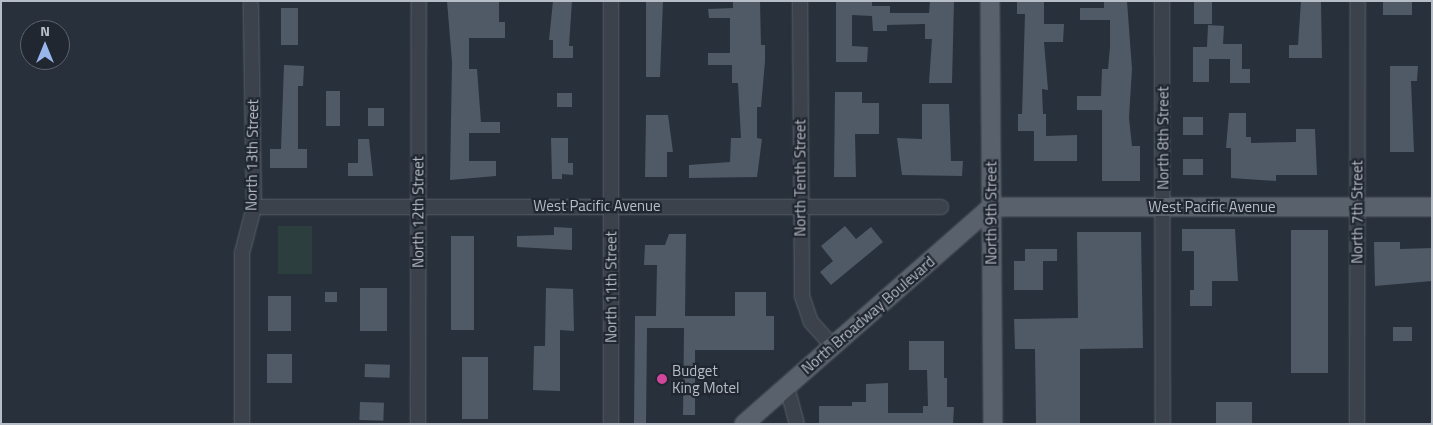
<!DOCTYPE html>
<html>
<head>
<meta charset="utf-8">
<style>
  body { margin:0 }
  #map { position:relative; width:1433px; height:425px; overflow:hidden; background:#27303b; font-family:"Titillium Web",sans-serif }
  div>[style] { position:absolute }
  [style*='--x'] { left:calc(var(--x)*1px); top:calc(var(--y)*1px); width:calc(var(--w)*1px); rotate:calc(var(--a)*1deg) }
  .green>* { inset:0; background:#2c3e3e; transform-origin:0 0 }
  .building>* { inset:0; background:#505a67; transform-origin:0 0 }
  .roads { filter:drop-shadow(0 0 1px #59606a) drop-shadow(0 0 1px #59606a) }
  .minor>* { height:14px; margin:-7px; padding:0 7px; transform-origin:7px; border-radius:7px; background:#3b424c }
  .major>* { height:18px; margin:-9px; padding:0 9px; transform-origin:9px; border-radius:9px; background:#59616c }
  .dots>* { width:14px; height:14px; translate:-50% -50%; box-sizing:border-box; border:2px solid #202731; border-radius:50% }
  span { translate:-50% -50%; white-space:nowrap; text-align:center; line-height:1.15; -webkit-text-stroke:4.5px #202731; paint-order:stroke }
  .street-label { font-size:15px; color:#b7bdc7 }
  .poi-label { font-size:15px; color:#b7bdc7 }
  .left { translate:0 -50%; text-align:left }
  .frame { position:absolute; inset:0; border:2px solid #b7bdc7; pointer-events:none }
  .north { position:absolute; left:20px; top:20px; width:50px; height:50px; box-sizing:border-box; background:#202731; border:1px solid #5c636d; border-radius:50%; rotate:0deg; font-size:14px; font-weight:700; line-height:20px; text-align:center; color:#b7bdc7 }
  .north::after { content:''; display:block; margin:auto; width:18px; height:22px; background:#98b6eb; clip-path:polygon(50% 0,100% 100%,50% 72%,0 100%) }
</style>
</head>
<body>
<div id="map">
  <div class="green">
    <div style="left:278px;top:226px;width:34px;height:48px"></div>
  </div>
  <div class="building">
    <div style="clip-path:polygon(447px 1px,499px 1px,499px 22px,505px 22px,505px 38px,469px 38px,469px 69px,477px 69px,481px 122px,500px 122px,500px 133px,469px 133px,469px 161px,496px 161px,496px 176px,450px 180px,452px 62px)"></div>
    <div style="clip-path:polygon(553px 1px,572px 1px,569px 46px,573px 46px,573px 58px,553px 58px,553px 40px,549px 40px)"></div>
    <div style="clip-path:polygon(646px 1px,663px 1px,660px 77px,646px 77px)"></div>
    <div style="clip-path:polygon(733px 1px,760px 1px,761px 45px,765px 45px,765px 61px,761px 107px,757px 107px,757px 138px,762px 139px,757px 177px,689px 178px,689px 165px,730px 162px,731px 138px,741px 138px,738px 83px,732px 83px,732px 65px,708px 65px,708px 53px,730px 53px,730px 18px,709px 18px,708px 9px,733px 8px)"></div>
    <div style="clip-path:polygon(836px 1px,872px 1px,872px 6px,890px 6px,890px 13px,929px 13px,930px 1px,954px 1px,952px 83px,929px 83px,932px 39px,925px 39px,925px 24px,887px 25px,887px 31px,873px 31px,872px 16px,852px 15px,852px 46px,868px 47px,867px 62px,836px 62px)"></div>
    <div style="clip-path:polygon(1017px 1px,1044px 1px,1044px 24px,1064px 24px,1063px 42px,1044px 42px,1048px 90px,1042px 89px,1043px 114px,1046px 114px,1046px 136px,1077px 135px,1077px 161px,1034px 161px,1034px 131px,1018px 131px,1018px 114px,1022px 114px,1025px 14px,1017px 14px)"></div>
    <div style="clip-path:polygon(1104px 1px,1127px 1px,1132px 69px,1129px 118px,1132px 146px,1140px 146px,1140px 181px,1102px 181px,1102px 110px,1077px 110px,1077px 96px,1101px 96px,1102px 69px,1108px 69px,1110px 47px,1110px 20px,1080px 20px,1080px 8px,1104px 8px)"></div>
    <div style="left:1194px;top:1px;width:18px;height:23px"></div>
    <div style="clip-path:polygon(1301px 1px,1321px 1px,1322px 58px,1289px 58px,1289px 45px,1298px 45px)"></div>
    <div style="left:1412px;top:1px;width:14px;height:29px;rotate:90deg"></div>
    <div style="left:281px;top:8px;width:17px;height:37px"></div>
    <div style="clip-path:polygon(1208px 25px,1224px 26px,1223px 44px,1242px 44px,1242px 69px,1250px 69px,1250px 83px,1230px 83px,1230px 59px,1209px 59px,1209px 82px,1193px 82px,1193px 47px,1207px 47px)"></div>
    <div style="clip-path:polygon(284px 65px,304px 66px,303px 86px,298px 86px,298px 149px,307px 149px,307px 168px,270px 168px,270px 149px,281px 149px)"></div>
    <div style="clip-path:polygon(1390px 66px,1418px 66px,1417px 81px,1411px 81px,1414px 152px,1390px 152px)"></div>
    <div style="left:326px;top:91px;width:14px;height:35px"></div>
    <div style="clip-path:polygon(835px 92px,862px 92px,862px 103px,879px 103px,879px 134px,855px 134px,856px 177px,834px 177px)"></div>
    <div style="left:557px;top:93px;width:15px;height:14px"></div>
    <div style="clip-path:polygon(922px 104px,949px 104px,951px 161px,963px 161px,962px 176px,902px 175px,897px 138px,922px 139px)"></div>
    <div style="left:368px;top:108px;width:16px;height:18px"></div>
    <div style="clip-path:polygon(1229px 113px,1246px 113px,1246px 137px,1251px 137px,1251px 143px,1296px 142px,1296px 129px,1315px 129px,1317px 175px,1276px 175px,1276px 181px,1231px 178px,1231px 148px,1226px 148px)"></div>
    <div style="clip-path:polygon(646px 115px,668px 115px,673px 152px,667px 152px,667px 177px,645px 177px)"></div>
    <div style="left:1183px;top:117px;width:20px;height:18px"></div>
    <div style="clip-path:polygon(551px 138px,568px 138px,568px 163px,573px 163px,573px 175px,562px 174px,562px 179px,552px 179px)"></div>
    <div style="clip-path:polygon(358px 139px,369px 139px,373px 176px,348px 176px,348px 163px,358px 163px)"></div>
    <div style="left:1183px;top:159px;width:20px;height:16px"></div>
    <div style="clip-path:polygon(845px 226px,856px 239px,871px 227px,883px 242px,831px 285px,820px 272px,833px 261px,821px 246px)"></div>
    <div style="clip-path:polygon(554px 227px,572px 228px,572px 250px,517px 247px,517px 236px,554px 235px)"></div>
    <div style="clip-path:polygon(1182px 229px,1235px 229px,1238px 281px,1212px 281px,1212px 306px,1190px 306px,1190px 290px,1194px 290px,1194px 251px,1182px 251px)"></div>
    <div style="left:1291px;top:230px;width:37px;height:143px"></div>
    <div style="clip-path:polygon(1077px 232px,1141px 232px,1143px 348px,1080px 349px,1080px 424px,1036px 424px,1035px 349px,1015px 349px,1014px 319px,1078px 318px)"></div>
    <div style="clip-path:polygon(669px 234px,686px 234px,685px 316px,735px 316px,735px 292px,766px 292px,766px 316px,774px 316px,774px 350px,695px 350px,695px 415px,683px 415px,684px 328px,647px 328px,646px 424px,634px 424px,635px 316px,656px 316px,657px 265px,644px 265px,645px 245px,665px 245px)"></div>
    <div style="left:451px;top:236px;width:23px;height:94px"></div>
    <div style="clip-path:polygon(1374px 242px,1400px 242px,1400px 249px,1432px 248px,1432px 281px,1375px 286px)"></div>
    <div style="clip-path:polygon(1025px 249px,1057px 249px,1057px 261px,1043px 261px,1043px 290px,1014px 290px,1014px 261px,1025px 261px)"></div>
    <div style="left:360px;top:288px;width:27px;height:43px"></div>
    <div style="clip-path:polygon(546px 288px,573px 289px,574px 331px,560px 330px,560px 391px,533px 390px,534px 346px,545px 346px)"></div>
    <div style="left:325px;top:292px;width:12px;height:10px"></div>
    <div style="left:268px;top:296px;width:23px;height:35px"></div>
    <div style="left:1393px;top:327px;width:19px;height:14px"></div>
    <div style="clip-path:polygon(909px 341px,944px 341px,944px 378px,947px 378px,947px 407px,954px 407px,953px 424px,819px 424px,819px 406px,852px 406px,852px 402px,866px 402px,866px 384px,888px 383px,888px 413px,923px 413px,923px 406px,928px 406px,927px 370px,909px 370px)"></div>
    <div style="left:267px;top:354px;width:25px;height:29px"></div>
    <div style="left:462px;top:357px;width:26px;height:62px"></div>
    <div style="left:365px;top:364px;width:25px;height:13px;rotate:2deg"></div>
    <div style="left:360px;top:402px;width:24px;height:18px;rotate:2deg"></div>
    <div style="left:1216px;top:402px;width:36px;height:22px"></div>
  </div>
  <div class="roads">
    <div class="minor">
      <div style="--x:800;--y:1;--w:295;--a:89.6"></div>
      <div style="--x:802;--y:296;--w:28;--a:71"></div>
      <div style="--x:811;--y:322;--w:31;--a:48"></div>
      <div style="--x:1162;--y:1;--w:423;--a:89.9"></div>
      <div style="--x:254;--y:207;--w:687;--a:0"></div>
      <div style="--x:787;--y:387;--w:38;--a:75"></div>
      <div style="--x:242;--y:424;--w:171;--a:-90"></div>
      <div style="--x:242;--y:253;--w:48;--a:-75.4"></div>
      <div style="--x:254;--y:207;--w:202;--a:-90.9"></div>
      <div style="--x:418;--y:424;--w:423;--a:-89.9"></div>
      <div style="--x:611;--y:424;--w:423;--a:-90"></div>
      <div style="--x:1357;--y:424;--w:423;--a:-89.9"></div>
    </div>
    <div class="major">
      <div style="--x:990;--y:1;--w:423;--a:89.6"></div>
      <div style="--x:991;--y:207;--w:441;--a:0"></div>
      <div style="--x:744;--y:424;--w:329;--a:-41.3"></div>
    </div>
  </div>
  <div class="dots">
    <div style="left:662px;top:379px;background:#d1479c"></div>
  </div>
  <div class="street-label">
    <span style="left:1163px;top:138px;rotate:-90deg">North 8th Street</span>
    <span style="left:252px;top:155px;rotate:-89deg">North 13th Street</span>
    <span style="left:800px;top:178px;rotate:-90deg">North Tenth Street</span>
    <span style="left:597px;top:206px">West Pacific Avenue</span>
    <span style="left:1212px;top:207px">West Pacific Avenue</span>
    <span style="left:418px;top:212px;rotate:-90deg">North 12th Street</span>
    <span style="left:1357px;top:212px;rotate:-90deg">North 7th Street</span>
    <span style="left:991px;top:213px;rotate:-90deg">North 9th Street</span>
    <span style="left:611px;top:287px;rotate:-90deg">North 11th Street</span>
    <span style="left:868px;top:315px;rotate:-41deg">North Broadway Boulevard</span>
  </div>
  <div class="poi-label">
    <span class="left" style="left:672px;top:379px">Budget<br>King Motel</span>
  </div>
  <div class="frame"></div>
  <div class="north">N</div>
</div>
</body>
</html>
